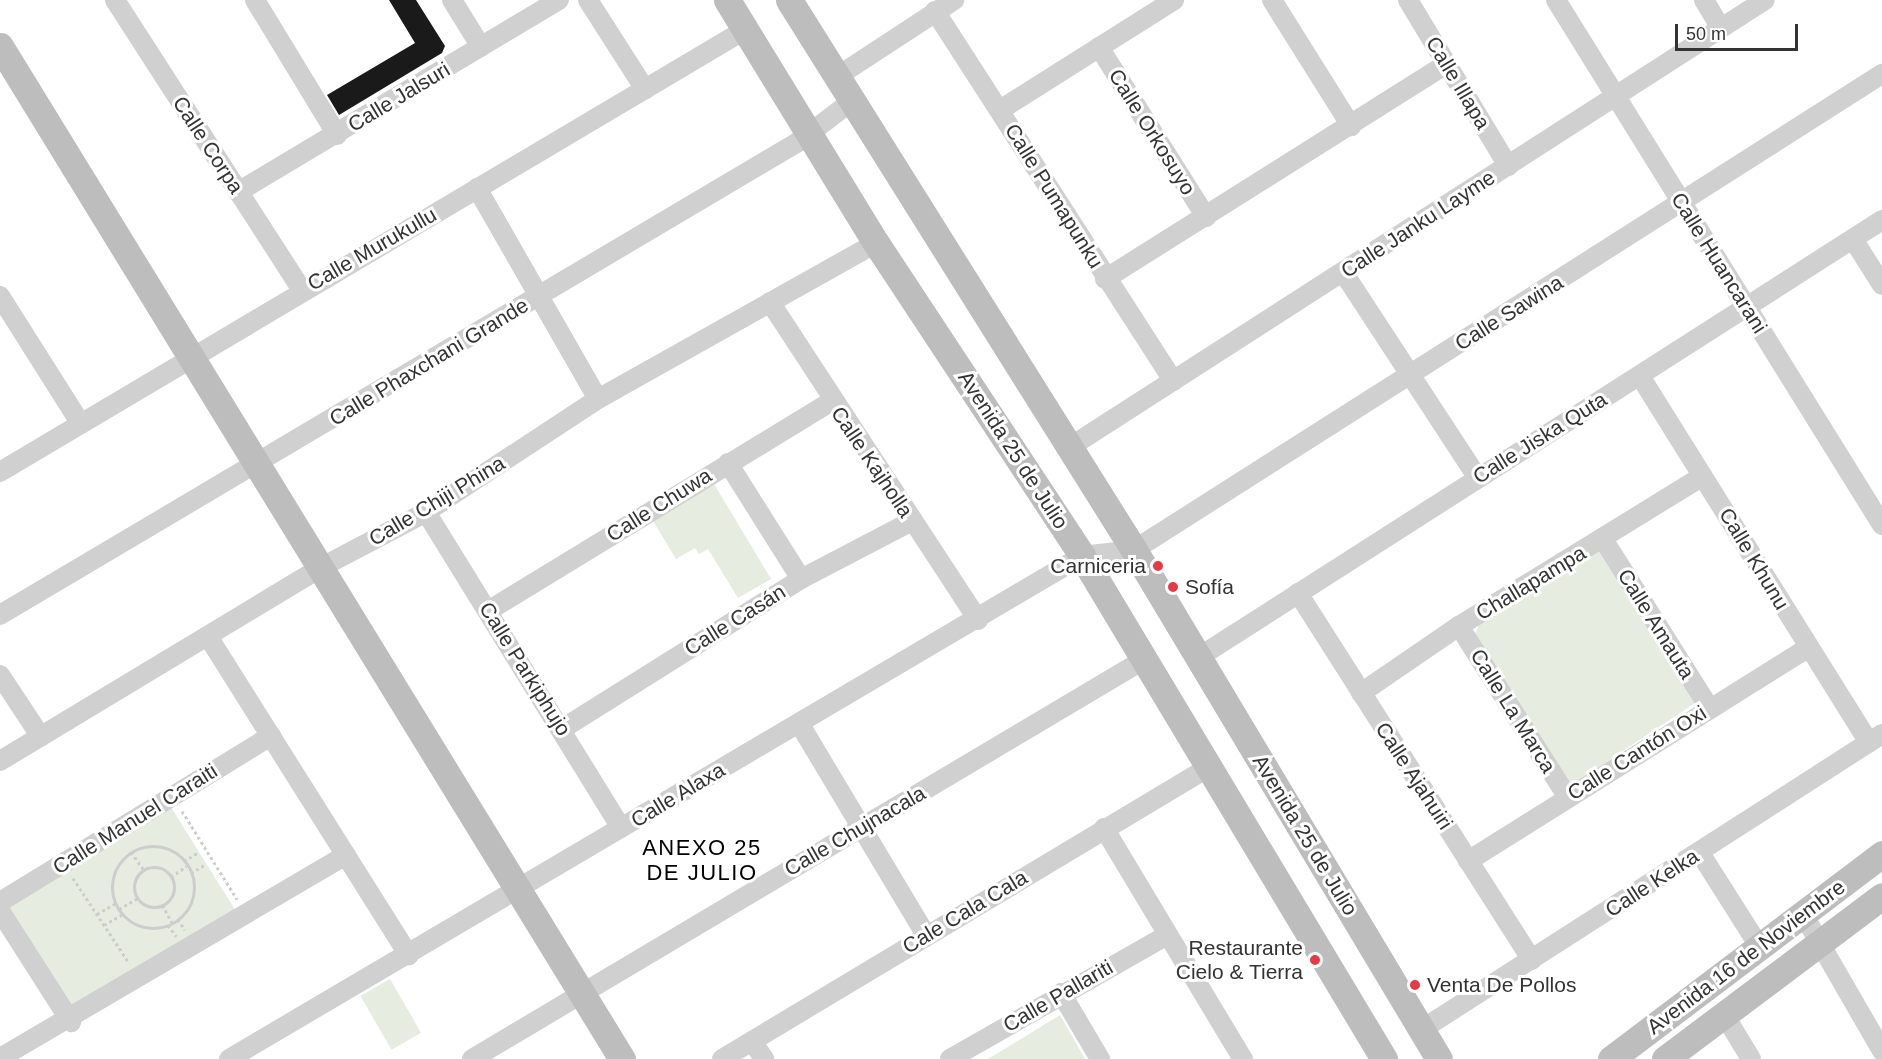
<!DOCTYPE html>
<html>
<head>
<meta charset="utf-8">
<style>
  body { margin:0 }
  #map { position:relative; width:1882px; height:1059px; overflow:hidden; background:#fff; font-family:Arial,sans-serif }
  div>[style] { position:absolute }
  [style*='--x'] { left:calc(var(--x)*1px); top:calc(var(--y)*1px); width:calc(var(--w)*1px); rotate:calc(var(--a)*1deg) }
  .green>* { inset:0; background:#e6ecdf; transform-origin:0 0 }
  .building>* { inset:0; background:#1a1a1a }
  .path>* { height:3px; margin-top:-1.5px; transform-origin:0; background:repeating-linear-gradient(90deg,#cdcdcd 0 3px,transparent 0 6px) }
  .path>.ring { margin:-1.5px; padding:0; box-sizing:content-box; background:none; border:3px solid #cdcdcd; border-radius:50% }
  .street>* { height:20px; margin:-10px; padding:0 10px; transform-origin:10px; border-radius:10px; background:#d0d0d0 }
  .secondary>* { height:27px; margin:-13.5px; padding:0 13.5px; transform-origin:13.5px; border-radius:13.5px; background:#bdbdbd }
  .dots>* { width:16px; height:16px; translate:-50% -50%; box-sizing:border-box; border:3px solid #fff; border-radius:50% }
  span { translate:-50% -50%; white-space:nowrap; text-align:center; line-height:1.15; -webkit-text-stroke:6px #fff; paint-order:stroke }
  .street-label { font-size:21px; color:#333 }
  .poi-label { font-size:21px; color:#333 }
  .right { translate:-100% -50%; text-align:right }
  .left { translate:0 -50%; text-align:left }
  .neighbourhood-label { font-size:22px; color:#000; letter-spacing:1.5px }
  .scale { position:absolute; left:1675px; top:24px; width:123px; height:27px; box-sizing:border-box; border:3px solid #333; border-top:0; padding-left:8px; font-size:18px; line-height:21px; white-space:nowrap; color:#333; -webkit-text-stroke:4px #fff; paint-order:stroke }
</style>
</head>
<body>
<div id="map">
  <div class="green">
    <div style="clip-path:polygon(711px 479px,771px 579px,738px 598px,708px 549px,699px 554px,695px 548px,676px 559px,650px 516px)"></div>
    <div style="clip-path:polygon(1597px 549px,1606px 552px,1695px 703px,1569px 787px,1475px 634px,1479px 625px)"></div>
    <div style="left:169px;top:804px;width:125px;height:193px;rotate:58deg"></div>
    <div style="left:390px;top:979px;width:62px;height:34px;rotate:60deg"></div>
    <div style="clip-path:polygon(1060px 1015px,1085px 1059px,988px 1059px)"></div>
  </div>
  <div class="building">
    <div style="clip-path:polygon(389px 0,416px 0,445px 46px,442px 53px,339px 115px,327px 95px,415px 43px)"></div>
  </div>
  <div class="path">
    <div style="--x:182;--y:811;--w:104;--a:58"></div>
    <div class="ring" style="left:112px;top:846px;width:79px;height:79px"></div>
    <div style="--x:131;--y:852;--w:22;--a:54"></div>
    <div style="--x:184;--y:861;--w:17;--a:-31"></div>
    <div class="ring" style="left:134px;top:867px;width:37px;height:37px"></div>
    <div style="--x:191;--y:873;--w:17;--a:-31"></div>
    <div style="--x:171;--y:877;--w:19;--a:-35"></div>
    <div style="--x:73;--y:878;--w:102;--a:56.6"></div>
    <div style="--x:162;--y:905;--w:20;--a:60"></div>
    <div style="--x:119;--y:909;--w:22;--a:-30"></div>
    <div style="--x:97;--y:914;--w:22;--a:-30"></div>
    <div style="--x:178;--y:919;--w:13;--a:58"></div>
    <div style="--x:104;--y:925;--w:22;--a:-30"></div>
    <div style="--x:168;--y:925;--w:14;--a:54"></div>
  </div>
  <div class="street">
    <div style="--x:115;--y:0;--w:345;--a:57.2"></div>
    <div style="--x:255;--y:0;--w:158;--a:58.7"></div>
    <div style="--x:452;--y:0;--w:55;--a:58.3"></div>
    <div style="--x:588;--y:0;--w:106;--a:57.4"></div>
    <div style="--x:1272;--y:0;--w:149;--a:57.9"></div>
    <div style="--x:1408;--y:0;--w:194;--a:58.9"></div>
    <div style="--x:1556;--y:0;--w:618;--a:58.16"></div>
    <div style="--x:1704;--y:0;--w:33;--a:59"></div>
    <div style="--x:935;--y:11;--w:440;--a:57.2"></div>
    <div style="--x:1099;--y:47;--w:201;--a:57.8"></div>
    <div style="--x:838;--y:76;--w:139;--a:-33.2"></div>
    <div style="--x:1000;--y:110;--w:206;--a:-32.3"></div>
    <div style="--x:477;--y:188;--w:243;--a:60.2"></div>
    <div style="--x:238;--y:192;--w:374;--a:-30.9"></div>
    <div style="--x:1853;--y:239;--w:54;--a:57.8"></div>
    <div style="--x:1343;--y:272;--w:245;--a:56.8"></div>
    <div style="--x:1105;--y:279;--w:403;--a:-32.2"></div>
    <div style="--x:0;--y:296;--w:151;--a:57.7"></div>
    <div style="--x:770;--y:302;--w:380;--a:56.8"></div>
    <div style="--x:1640;--y:376;--w:432;--a:58"></div>
    <div style="--x:1070;--y:447;--w:826;--a:-32.75"></div>
    <div style="--x:728;--y:463;--w:137;--a:57.8"></div>
    <div style="--x:0;--y:472;--w:868;--a:-30.7"></div>
    <div style="--x:426;--y:512;--w:371;--a:58.3"></div>
    <div style="--x:1603;--y:539;--w:201;--a:57.8"></div>
    <div style="--x:1298;--y:593;--w:435;--a:57.5"></div>
    <div style="--x:488;--y:611;--w:402;--a:-31.4"></div>
    <div style="--x:0;--y:615;--w:928;--a:-30.66"></div>
    <div style="--x:798;--y:142;--w:68;--a:-37.2"></div>
    <div style="--x:1459;--y:626;--w:201;--a:57.6"></div>
    <div style="--x:209;--y:638;--w:375;--a:57.8"></div>
    <div style="--x:1199;--y:657;--w:811;--a:-32.61"></div>
    <div style="--x:0;--y:675;--w:74;--a:56.5"></div>
    <div style="--x:1361;--y:693;--w:119;--a:-34.4"></div>
    <div style="--x:1459;--y:626;--w:286;--a:-31.6"></div>
    <div style="--x:799;--y:723;--w:247;--a:59.1"></div>
    <div style="--x:562;--y:729;--w:282;--a:-32.1"></div>
    <div style="--x:801;--y:579;--w:125;--a:-27.6"></div>
    <div style="--x:0;--y:761;--w:374;--a:-31.1"></div>
    <div style="--x:320;--y:568;--w:120;--a:-27.8"></div>
    <div style="--x:426;--y:512;--w:206;--a:-33.3"></div>
    <div style="--x:598;--y:399;--w:319;--a:-29.3"></div>
    <div style="--x:1104;--y:828;--w:270;--a:59"></div>
    <div style="--x:1700;--y:853;--w:110;--a:57.6"></div>
    <div style="--x:1468;--y:861;--w:401;--a:-32.1"></div>
    <div style="--x:0;--y:902;--w:318;--a:-31.5"></div>
    <div style="--x:0;--y:911;--w:132;--a:57.4"></div>
    <div style="--x:1803;--y:914;--w:158;--a:60"></div>
    <div style="--x:1061;--y:993;--w:77;--a:59.4"></div>
    <div style="--x:1725;--y:1016;--w:50;--a:58.8"></div>
    <div style="--x:1421;--y:1030;--w:548;--a:-32.7"></div>
    <div style="--x:752;--y:1041;--w:22;--a:56"></div>
    <div style="--x:0;--y:1058;--w:401;--a:-30.4"></div>
    <div style="--x:229;--y:1059;--w:990;--a:-30.53"></div>
    <div style="--x:1082;--y:556;--w:52;--a:-6.6"></div>
    <div style="--x:1134;--y:550;--w:887;--a:-32.47"></div>
    <div style="--x:472;--y:1059;--w:783;--a:-30.73"></div>
    <div style="--x:722;--y:1059;--w:568;--a:-30.95"></div>
    <div style="--x:950;--y:1059;--w:250;--a:-29.7"></div>
  </div>
  <div class="secondary">
    <div style="--x:727;--y:0;--w:285;--a:58.5"></div>
    <div style="--x:876;--y:243;--w:375;--a:56.6"></div>
    <div style="--x:1082;--y:556;--w:587;--a:59.02"></div>
    <div style="--x:789;--y:0;--w:649;--a:57.9"></div>
    <div style="--x:1134;--y:550;--w:593;--a:59.07"></div>
    <div style="--x:0;--y:46;--w:1189;--a:58.45"></div>
    <div style="--x:1611;--y:1059;--w:340;--a:-37.1"></div>
    <div style="--x:1665;--y:1059;--w:271;--a:-36.9"></div>
  </div>
  <div class="dots">
    <div style="left:1158px;top:566px;background:#e63946"></div>
    <div style="left:1173px;top:587px;background:#e63946"></div>
    <div style="left:1315px;top:960px;background:#e63946"></div>
    <div style="left:1415px;top:985px;background:#e63946"></div>
  </div>
  <div class="street-label">
    <span style="left:1458px;top:83px;rotate:59deg">Calle Illapa</span>
    <span style="left:399px;top:97px;rotate:-31deg">Calle Jalsuri</span>
    <span style="left:1152px;top:132px;rotate:58deg">Calle Orkosuyo</span>
    <span style="left:208px;top:145px;rotate:57deg">Calle Corpa</span>
    <span style="left:1054px;top:196px;rotate:58deg">Calle Pumapunku</span>
    <span style="left:1418px;top:224px;rotate:-33deg">Calle Janku Layme</span>
    <span style="left:372px;top:249px;rotate:-30deg">Calle Murukullu</span>
    <span style="left:1719px;top:263px;rotate:58deg">Calle Huancarani</span>
    <span style="left:1509px;top:313px;rotate:-32deg">Calle Sawina</span>
    <span style="left:429px;top:362px;rotate:-31deg">Calle Phaxchani Grande</span>
    <span style="left:1540px;top:438px;rotate:-32deg">Calle Jiska Quta</span>
    <span style="left:1013px;top:450px;rotate:57deg">Avenida 25 de Julio</span>
    <span style="left:872px;top:462px;rotate:56deg">Calle Kajholla</span>
    <span style="left:437px;top:501px;rotate:-31deg">Calle Chiji Phina</span>
    <span style="left:659px;top:505px;rotate:-32deg">Calle Chuwa</span>
    <span style="left:1754px;top:559px;rotate:59deg">Calle Khunu</span>
    <span style="left:1531px;top:583px;rotate:-31deg">Challapampa</span>
    <span style="left:735px;top:620px;rotate:-32deg">Calle Casán</span>
    <span style="left:1656px;top:624px;rotate:58deg">Calle Amauta</span>
    <span style="left:525px;top:669px;rotate:58deg">Calle Parkiphujo</span>
    <span style="left:1513px;top:711px;rotate:58deg">Calle La Marca</span>
    <span style="left:1637px;top:753px;rotate:-32deg">Calle Cantón Oxi</span>
    <span style="left:1414px;top:776px;rotate:57deg">Calle Ajahuiri</span>
    <span style="left:678px;top:795px;rotate:-31deg">Calle Alaxa</span>
    <span style="left:135px;top:819px;rotate:-32deg">Calle Manuel Caraiti</span>
    <span style="left:855px;top:831px;rotate:-30deg">Calle Chujnacala</span>
    <span style="left:1305px;top:835px;rotate:59deg">Avenida 25 de Julio</span>
    <span style="left:1652px;top:883px;rotate:-33deg">Calle Kelka</span>
    <span style="left:965px;top:912px;rotate:-31deg">Cale Cala Cala</span>
    <span style="left:1746px;top:957px;rotate:-37deg">Avenida 16 de Noviembre</span>
    <span style="left:1058px;top:996px;rotate:-30deg">Calle Pallariti</span>
  </div>
  <div class="poi-label">
    <span class="right" style="left:1146px;top:566px">Carniceria</span>
    <span class="left" style="left:1185px;top:587px">Sofía</span>
    <span class="right" style="left:1303px;top:960px">Restaurante<br>Cielo &amp; Tierra</span>
    <span class="left" style="left:1427px;top:985px">Venta De Pollos</span>
  </div>
  <div class="neighbourhood-label">
    <span style="left:702px;top:860px">ANEXO 25<br>DE JULIO</span>
  </div>
  <div class="scale">50 m</div>
</div>
</body>
</html>
